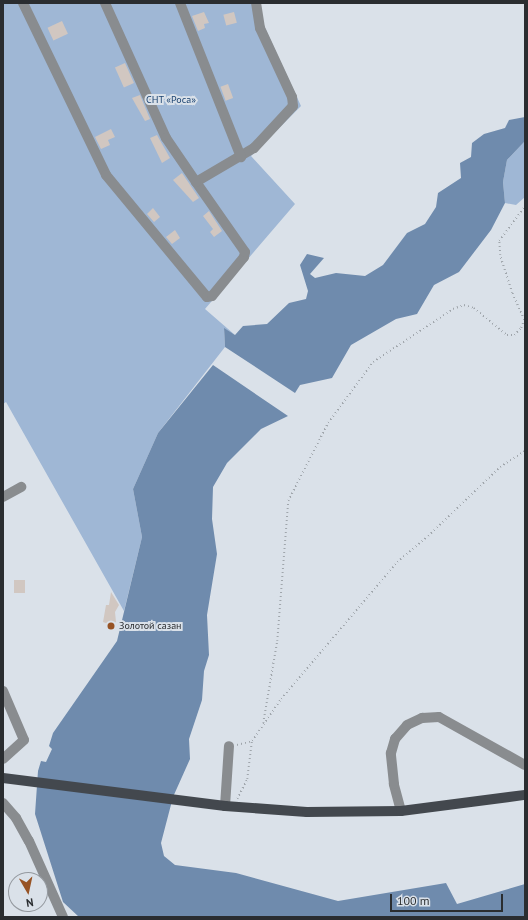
<!DOCTYPE html>
<html>
<head>
<meta charset="utf-8">
<style>
  body { margin:0 }
  #map { position:relative; width:528px; height:920px; overflow:hidden; background:#dae1e9; font-family:"PT Sans",sans-serif }
  div>[style] { position:absolute }
  [style*='--x'] { left:calc(var(--x)*1px); top:calc(var(--y)*1px); width:calc(var(--w)*1px); rotate:calc(var(--a)*1deg) }
  .green>* { inset:0; background:#9fb7d5 }
  .water>* { inset:0; background:#6f8bad }
  .building>* { inset:0; background:#d1c7c1; transform-origin:0 0 }
  .path>* { height:1.5px; margin-top:-0.75px; transform-origin:0; background:repeating-linear-gradient(90deg,#a0a6ac 0 1px,transparent 0 4px) }
  .minor>* { height:10px; margin:-5px; padding:0 5px; transform-origin:5px; border-radius:5px; background:#898c8f }
  .major>* { height:10px; margin:-5px; padding:0 5px; transform-origin:5px; border-radius:5px; background:#43484e }
  .dots>* { width:11px; height:11px; translate:-50% -50%; box-sizing:border-box; border:2px solid #dae1e9; border-radius:50% }
  span { translate:-50% -50%; white-space:nowrap; text-align:center; line-height:1.15; -webkit-text-stroke:4px #dae1e9; paint-order:stroke }
  .park-label { font-size:10px; color:#1a4270 }
  .poi-label { font-size:10px; color:#2a2d30 }
  .left { translate:0 -50%; text-align:left }
  .frame { position:absolute; inset:0; border:4px solid #2a2d30; pointer-events:none }
  .north { position:absolute; left:8px; top:872px; width:40px; height:40px; box-sizing:border-box; background:#dae1e9; border:1px solid #94999f; border-radius:50%; rotate:171deg; font-size:11px; font-weight:700; line-height:16px; text-align:center; color:#2a2d30 }
  .north::after { content:''; display:block; margin:auto; width:14px; height:18px; background:#975325; clip-path:polygon(50% 0,100% 100%,50% 72%,0 100%) }
  .scale { position:absolute; left:390px; top:894px; width:113px; height:18px; box-sizing:border-box; border:2px solid #2a2d30; border-top:0; padding-left:5px; font-size:12px; line-height:14px; white-space:nowrap; color:#2a2d30; -webkit-text-stroke:3px #dae1e9; paint-order:stroke }
</style>
</head>
<body>
<div id="map">
  <div class="green">
    <div style="clip-path:polygon(3px 3px,259px 3px,260px 17px,301px 106px,251px 156px,295px 204px,205px 309px,235px 335px,224px 329px,225px 347px,158px 433px,133px 489px,142px 537px,124px 611px,6px 402px,3px 404px)"></div>
    <div style="clip-path:polygon(525px 141px,525px 197px,516px 205px,505px 203px,503px 182px,507px 160px)"></div>
  </div>
  <div class="water">
    <div style="clip-path:polygon(525px 117px,525px 141px,507px 160px,503px 182px,505px 203px,491px 230px,459px 272px,434px 285px,417px 314px,396px 319px,351px 345px,332px 378px,300px 385px,295px 393px,225px 347px,224px 328px,235px 335px,243px 326px,267px 324px,289px 303px,306px 299px,308px 291px,300px 265px,307px 254px,324px 258px,310px 274px,315px 278px,336px 273px,365px 276px,383px 265px,407px 233px,425px 224px,436px 207px,438px 193px,461px 178px,460px 163px,471px 157px,472px 143px,484px 134px,505px 128px,509px 120px)"></div>
    <div style="clip-path:polygon(213px 365px,288px 416px,261px 429px,227px 463px,213px 487px,212px 519px,217px 554px,207px 615px,209px 655px,204px 671px,202px 700px,189px 739px,190px 759px,173px 797px,161px 843px,164px 856px,175px 865px,236px 873px,338px 901px,446px 883px,457px 904px,525px 884px,525px 917px,79px 917px,63px 902px,35px 814px,38px 771px,41px 761px,46px 762px,52px 749px,49px 746px,53px 733px,117px 641px,142px 537px,133px 489px,158px 433px)"></div>
  </div>
  <div class="building">
    <div style="clip-path:polygon(204px 12px,209px 23px,204px 24px,205px 28px,198px 31px,192px 16px)"></div>
    <div style="left:234px;top:12px;width:11px;height:11px;rotate:75deg"></div>
    <div style="left:62px;top:21px;width:14px;height:16px;rotate:65deg"></div>
    <div style="left:125px;top:63px;width:22px;height:11px;rotate:66deg"></div>
    <div style="left:228px;top:84px;width:15px;height:8px;rotate:70deg"></div>
    <div style="clip-path:polygon(140px 95px,150px 119px,145px 121px,132px 98px)"></div>
    <div style="clip-path:polygon(111px 129px,115px 137px,108px 140px,110px 145px,101px 149px,95px 137px)"></div>
    <div style="clip-path:polygon(157px 135px,170px 158px,162px 163px,150px 138px)"></div>
    <div style="clip-path:polygon(182px 173px,199px 198px,193px 202px,173px 180px)"></div>
    <div style="clip-path:polygon(153px 208px,160px 217px,154px 222px,147px 214px)"></div>
    <div style="clip-path:polygon(209px 211px,222px 231px,214px 237px,210px 232px,213px 229px,203px 216px)"></div>
    <div style="clip-path:polygon(175px 230px,180px 238px,172px 244px,166px 237px)"></div>
    <div style="left:14px;top:580px;width:11px;height:13px"></div>
    <div style="clip-path:polygon(111px 592px,119px 605px,115px 612px,116px 622px,111px 625px,103px 622px,106px 605px,109px 605px)"></div>
  </div>
  <div class="path">
    <div style="--x:263;--y:723;--w:83;--a:-80.3"></div>
    <div style="--x:277;--y:641;--w:140;--a:-85.5"></div>
    <div style="--x:288;--y:501;--w:88;--a:-62.9"></div>
    <div style="--x:328;--y:423;--w:76;--a:-53.6"></div>
    <div style="--x:373;--y:362;--w:96;--a:-33.5"></div>
    <div style="--x:453;--y:309;--w:12;--a:-20"></div>
    <div style="--x:464;--y:305;--w:10;--a:17"></div>
    <div style="--x:474;--y:308;--w:43;--a:39.3"></div>
    <div style="--x:507;--y:335;--w:7;--a:0"></div>
    <div style="--x:514;--y:335;--w:10;--a:-45"></div>
    <div style="--x:521;--y:328;--w:9;--a:-69"></div>
    <div style="--x:524;--y:320;--w:30;--a:-114"></div>
    <div style="--x:512;--y:293;--w:40;--a:-108"></div>
    <div style="--x:500;--y:255;--w:14;--a:-94"></div>
    <div style="--x:499;--y:241;--w:44;--a:-53.4"></div>
    <div style="--x:237;--y:745;--w:16;--a:-15"></div>
    <div style="--x:252;--y:741;--w:51;--a:-55.4"></div>
    <div style="--x:281;--y:699;--w:180;--a:-49.7"></div>
    <div style="--x:397;--y:562;--w:40;--a:-40"></div>
    <div style="--x:428;--y:536;--w:100;--a:-43.8"></div>
    <div style="--x:500;--y:467;--w:30;--a:-33"></div>
    <div style="--x:237;--y:799;--w:22;--a:-63"></div>
    <div style="--x:247;--y:779;--w:38;--a:-83"></div>
  </div>
  <div class="minor">
    <div style="--x:23;--y:3;--w:191;--a:64.2"></div>
    <div style="--x:106;--y:175;--w:158;--a:50.4"></div>
    <div style="--x:207;--y:297;--w:5;--a:-11"></div>
    <div style="--x:212;--y:296;--w:50;--a:-50.6"></div>
    <div style="--x:244;--y:257;--w:5;--a:-79"></div>
    <div style="--x:245;--y:252;--w:85;--a:-125"></div>
    <div style="--x:196;--y:182;--w:67;--a:-30.4"></div>
    <div style="--x:254;--y:148;--w:57;--a:-47.1"></div>
    <div style="--x:293;--y:106;--w:9;--a:-96"></div>
    <div style="--x:292;--y:97;--w:76;--a:-114.9"></div>
    <div style="--x:260;--y:28;--w:25;--a:-99"></div>
    <div style="--x:105;--y:3;--w:148;--a:65.7"></div>
    <div style="--x:166;--y:138;--w:53;--a:55.7"></div>
    <div style="--x:180;--y:3;--w:166;--a:68.4"></div>
    <div style="--x:3;--y:497;--w:21;--a:-29"></div>
    <div style="--x:3;--y:691;--w:53;--a:66.8"></div>
    <div style="--x:24;--y:740;--w:28;--a:138"></div>
    <div style="--x:3;--y:803;--w:20;--a:49"></div>
    <div style="--x:16;--y:818;--w:26;--a:61"></div>
    <div style="--x:29;--y:841;--w:83;--a:65.9"></div>
    <div style="--x:225;--y:806;--w:60;--a:-86.2"></div>
    <div style="--x:401;--y:811;--w:28;--a:-105"></div>
    <div style="--x:394;--y:784;--w:31;--a:-96"></div>
    <div style="--x:391;--y:753;--w:15;--a:-74"></div>
    <div style="--x:395;--y:739;--w:18;--a:-49"></div>
    <div style="--x:407;--y:725;--w:17;--a:-25"></div>
    <div style="--x:422;--y:718;--w:17;--a:-3"></div>
    <div style="--x:439;--y:717;--w:98;--a:29.2"></div>
  </div>
  <div class="major">
    <div style="--x:3;--y:778;--w:224;--a:7.2"></div>
    <div style="--x:225;--y:806;--w:82;--a:4.2"></div>
    <div style="--x:307;--y:812;--w:94;--a:-0.6"></div>
    <div style="--x:401;--y:811;--w:125;--a:-7.4"></div>
  </div>
  <div class="dots">
    <div style="left:111px;top:626px;background:#975325"></div>
  </div>
  <div class="park-label">
    <span style="left:171px;top:100px">СНТ «Роса»</span>
  </div>
  <div class="poi-label">
    <span class="left" style="left:119px;top:626px">Золотой сазан</span>
  </div>
  <div class="frame"></div>
  <div class="north">N</div>
  <div class="scale">100 m</div>
</div>
</body>
</html>
